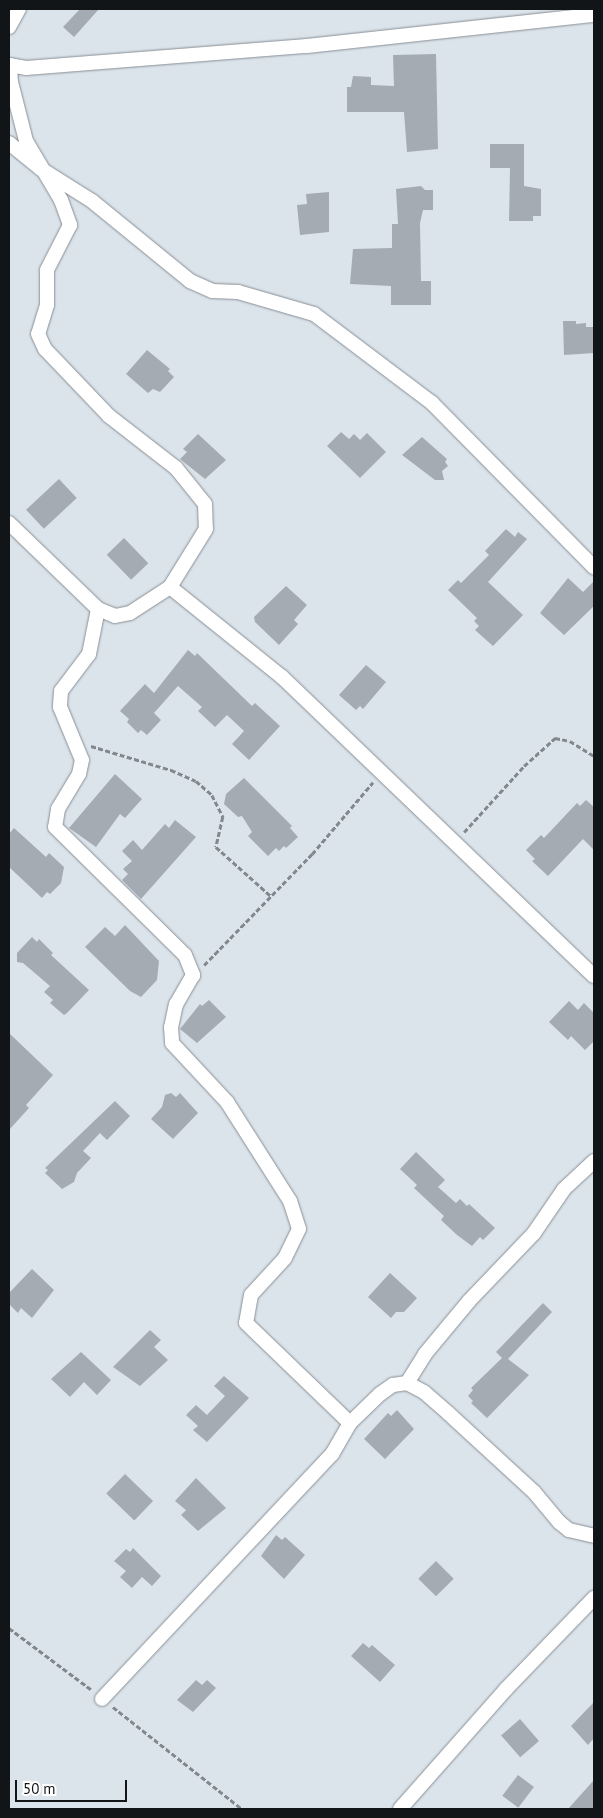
<!DOCTYPE html>
<html>
<head>
<meta charset="utf-8">
<style>
  body { margin:0 }
  #map { position:relative; width:603px; height:1818px; overflow:hidden; background:#dce4eb; font-family:"PT Sans",sans-serif }
  div>[style] { position:absolute }
  [style*='--x'] { left:calc(var(--x)*1px); top:calc(var(--y)*1px); width:calc(var(--w)*1px); rotate:calc(var(--a)*1deg) }
  .building>* { inset:0; background:#a4abb2; transform-origin:0 0 }
  .path>* { height:2.5px; margin-top:-1.25px; transform-origin:0; background:repeating-linear-gradient(90deg,#82888d 0 5px,transparent 0 7.5px) }
  .roads { filter:drop-shadow(0 0 1px #888f95) drop-shadow(0 0 1px #888f95) }
  .minor>* { height:14px; margin:-7px; padding:0 7px; transform-origin:7px; border-radius:7px; background:#fff }
  span { translate:-50% -50%; white-space:nowrap; text-align:center; line-height:1.15; -webkit-text-stroke:4.5px #fff; paint-order:stroke }
  .frame { position:absolute; inset:0; border:10px solid #121517; pointer-events:none }
  .scale { position:absolute; left:15px; top:1780px; width:112px; height:22px; box-sizing:border-box; border:2px solid #121517; border-top:0; padding-left:6px; font-size:15px; line-height:18px; white-space:nowrap; color:#121517; -webkit-text-stroke:4px #fff; paint-order:stroke }
</style>
</head>
<body>
<div id="map">
  <div class="building">
    <div style="clip-path:polygon(80px 9px,99px 9px,74px 37px,63px 27px)"></div>
    <div style="clip-path:polygon(436px 54px,438px 149px,407px 152px,404px 112px,347px 112px,347px 87px,351px 87px,353px 76px,371px 77px,371px 85px,394px 86px,393px 55px)"></div>
    <div style="clip-path:polygon(490px 144px,524px 144px,524px 186px,541px 189px,541px 216px,533px 216px,533px 221px,509px 221px,510px 168px,490px 168px)"></div>
    <div style="clip-path:polygon(421px 186px,425px 190px,433px 190px,433px 210px,423px 210px,420px 223px,421px 281px,431px 281px,431px 305px,391px 305px,391px 286px,350px 284px,353px 249px,392px 248px,392px 224px,398px 224px,396px 189px)"></div>
    <div style="clip-path:polygon(329px 192px,329px 232px,300px 235px,297px 205px,307px 204px,306px 194px)"></div>
    <div style="clip-path:polygon(563px 321px,576px 321px,576px 324px,586px 323px,586px 327px,594px 327px,594px 353px,564px 355px)"></div>
    <div style="clip-path:polygon(147px 350px,170px 369px,168px 371px,174px 377px,160px 392px,153px 389px,148px 393px,126px 374px)"></div>
    <div style="clip-path:polygon(341px 432px,349px 439px,354px 434px,360px 440px,367px 433px,386px 452px,360px 478px,327px 446px)"></div>
    <div style="clip-path:polygon(198px 434px,226px 460px,205px 479px,180px 459px,187px 452px,183px 449px)"></div>
    <div style="clip-path:polygon(422px 437px,447px 459px,445px 462px,448px 466px,442px 471px,444px 480px,435px 480px,402px 455px)"></div>
    <div style="left:59px;top:479px;width:26px;height:45px;rotate:47deg"></div>
    <div style="clip-path:polygon(506px 529px,515px 537px,518px 532px,527px 539px,488px 582px,523px 615px,493px 646px,475px 630px,479px 626px,474px 621px,477px 618px,448px 590px,458px 580px,461px 583px,489px 555px,485px 551px)"></div>
    <div style="left:124px;top:538px;width:35px;height:24px;rotate:46deg"></div>
    <div style="clip-path:polygon(568px 578px,583px 592px,594px 581px,594px 606px,564px 635px,540px 613px)"></div>
    <div style="clip-path:polygon(286px 586px,307px 605px,294px 620px,298px 624px,279px 645px,255px 622px,254px 617px)"></div>
    <div style="clip-path:polygon(188px 650px,195px 656px,197px 653px,252px 706px,255px 703px,280px 726px,249px 760px,232px 744px,244px 731px,227px 715px,215px 727px,198px 711px,202px 707px,178px 686px,154px 713px,161px 720px,147px 735px,141px 730px,138px 733px,127px 722px,129px 719px,120px 711px,145px 684px,154px 693px)"></div>
    <div style="clip-path:polygon(366px 665px,386px 682px,363px 709px,360px 706px,356px 710px,339px 695px)"></div>
    <div style="clip-path:polygon(115px 774px,142px 799px,125px 818px,120px 814px,96px 847px,69px 828px)"></div>
    <div style="clip-path:polygon(244px 778px,292px 826px,290px 828px,298px 837px,286px 848px,284px 846px,279px 851px,276px 848px,268px 856px,248px 836px,252px 832px,242px 816px,238px 817px,224px 804px,226px 794px)"></div>
    <div style="clip-path:polygon(586px 800px,594px 807px,594px 850px,583px 839px,548px 876px,532px 861px,535px 859px,526px 850px,541px 835px,544px 838px,577px 803px,580px 806px)"></div>
    <div style="clip-path:polygon(175px 820px,196px 837px,141px 899px,122px 880px,128px 874px,123px 869px,132px 861px,122px 851px,133px 840px,142px 850px,165px 824px,169px 828px)"></div>
    <div style="clip-path:polygon(14px 828px,46px 857px,49px 853px,64px 867px,61px 883px,50px 894px,47px 892px,42px 898px,9px 867px,9px 834px)"></div>
    <div style="clip-path:polygon(125px 925px,159px 961px,157px 980px,141px 997px,130px 991px,85px 947px,105px 927px,115px 936px)"></div>
    <div style="clip-path:polygon(32px 937px,37px 942px,39px 939px,53px 953px,51px 955px,89px 990px,67px 1013px,64px 1015px,50px 1003px,53px 1000px,44px 992px,50px 986px,23px 963px,17px 962px,17px 953px)"></div>
    <div style="clip-path:polygon(209px 1000px,226px 1017px,197px 1043px,180px 1029px,200px 1004px,202px 1006px)"></div>
    <div style="clip-path:polygon(569px 1001px,578px 1010px,584px 1003px,594px 1013px,594px 1041px,585px 1050px,571px 1036px,568px 1040px,549px 1022px)"></div>
    <div style="clip-path:polygon(9px 1033px,53px 1075px,26px 1105px,29px 1108px,9px 1130px)"></div>
    <div style="clip-path:polygon(171px 1093px,176px 1097px,180px 1093px,198px 1113px,173px 1139px,151px 1119px,162px 1107px,165px 1095px)"></div>
    <div style="clip-path:polygon(115px 1101px,130px 1116px,107px 1140px,100px 1133px,83px 1151px,91px 1158px,77px 1173px,74px 1182px,62px 1189px,45px 1173px,48px 1170px,45px 1168px)"></div>
    <div style="clip-path:polygon(416px 1152px,445px 1180px,438px 1187px,456px 1203px,460px 1199px,467px 1206px,469px 1204px,495px 1228px,483px 1240px,480px 1237px,472px 1246px,457px 1235px,441px 1220px,444px 1216px,414px 1188px,417px 1185px,400px 1169px)"></div>
    <div style="clip-path:polygon(32px 1269px,54px 1290px,32px 1318px,21px 1308px,18px 1313px,9px 1304px,9px 1293px)"></div>
    <div style="clip-path:polygon(390px 1273px,417px 1298px,404px 1312px,396px 1312px,391px 1318px,368px 1297px)"></div>
    <div style="clip-path:polygon(543px 1303px,552px 1312px,508px 1359px,529px 1375px,487px 1418px,471px 1403px,473px 1401px,468px 1396px,473px 1390px,471px 1388px,502px 1358px,496px 1352px)"></div>
    <div style="clip-path:polygon(150px 1330px,161px 1340px,154px 1347px,168px 1360px,140px 1386px,113px 1367px)"></div>
    <div style="clip-path:polygon(81px 1352px,111px 1380px,97px 1395px,84px 1382px,70px 1397px,51px 1379px)"></div>
    <div style="clip-path:polygon(224px 1376px,249px 1398px,207px 1442px,193px 1430px,198px 1426px,186px 1415px,196px 1405px,207px 1415px,225px 1396px,214px 1386px)"></div>
    <div style="clip-path:polygon(397px 1410px,414px 1429px,385px 1459px,364px 1439px,388px 1413px,391px 1416px)"></div>
    <div style="left:125px;top:1474px;width:39px;height:27px;rotate:44deg"></div>
    <div style="clip-path:polygon(196px 1478px,226px 1508px,198px 1531px,181px 1515px,186px 1510px,175px 1501px)"></div>
    <div style="clip-path:polygon(276px 1535px,282px 1540px,285px 1537px,305px 1555px,284px 1579px,261px 1556px)"></div>
    <div style="clip-path:polygon(133px 1548px,161px 1576px,152px 1586px,142px 1577px,132px 1588px,120px 1577px,126px 1571px,114px 1561px,126px 1549px,130px 1552px)"></div>
    <div style="left:436px;top:1561px;width:25px;height:25px;rotate:45deg"></div>
    <div style="clip-path:polygon(363px 1643px,369px 1648px,372px 1645px,395px 1665px,380px 1682px,351px 1656px)"></div>
    <div style="clip-path:polygon(196px 1680px,202px 1685px,207px 1680px,216px 1688px,193px 1712px,177px 1700px)"></div>
    <div style="clip-path:polygon(594px 1702px,594px 1738px,588px 1745px,571px 1726px)"></div>
    <div style="left:520px;top:1719px;width:29px;height:25px;rotate:49deg"></div>
    <div style="left:518px;top:1775px;width:20px;height:26px;rotate:37deg"></div>
    <div style="clip-path:polygon(594px 1780px,594px 1809px,568px 1809px)"></div>
  </div>
  <div class="path">
    <div style="--x:91;--y:746;--w:84;--a:16.7"></div>
    <div style="--x:171;--y:770;--w:27;--a:24"></div>
    <div style="--x:196;--y:781;--w:21;--a:41"></div>
    <div style="--x:212;--y:795;--w:25;--a:63"></div>
    <div style="--x:223;--y:817;--w:31;--a:103"></div>
    <div style="--x:216;--y:847;--w:75;--a:41.8"></div>
    <div style="--x:464;--y:832;--w:89;--a:-47.7"></div>
    <div style="--x:524;--y:766;--w:42;--a:-42.1"></div>
    <div style="--x:555;--y:738;--w:15;--a:11"></div>
    <div style="--x:570;--y:741;--w:28;--a:32"></div>
    <div style="--x:204;--y:965;--w:155;--a:-45.8"></div>
    <div style="--x:312;--y:854;--w:94;--a:-49.7"></div>
    <div style="--x:9;--y:1628;--w:104;--a:36.8"></div>
    <div style="--x:113;--y:1707;--w:164;--a:38.3"></div>
  </div>
  <div class="roads">
    <div class="minor">
      <div style="--x:9;--y:27;--w:21;--a:-61"></div>
      <div style="--x:9;--y:65;--w:17;--a:10"></div>
      <div style="--x:26;--y:68;--w:282;--a:-4.5"></div>
      <div style="--x:307;--y:46;--w:289;--a:-6.2"></div>
      <div style="--x:10;--y:65;--w:17;--a:87"></div>
      <div style="--x:11;--y:82;--w:61;--a:75.7"></div>
      <div style="--x:26;--y:141;--w:69;--a:59.3"></div>
      <div style="--x:61;--y:200;--w:27;--a:70"></div>
      <div style="--x:70;--y:225;--w:51;--a:117.1"></div>
      <div style="--x:47;--y:270;--w:35;--a:90"></div>
      <div style="--x:47;--y:305;--w:30;--a:107"></div>
      <div style="--x:38;--y:334;--w:17;--a:65"></div>
      <div style="--x:45;--y:349;--w:93;--a:46.3"></div>
      <div style="--x:109;--y:416;--w:85;--a:37.8"></div>
      <div style="--x:176;--y:468;--w:46;--a:51.1"></div>
      <div style="--x:205;--y:504;--w:25;--a:88"></div>
      <div style="--x:206;--y:529;--w:68;--a:121.8"></div>
      <div style="--x:9;--y:143;--w:41;--a:39.1"></div>
      <div style="--x:41;--y:169;--w:60;--a:32.1"></div>
      <div style="--x:92;--y:201;--w:127;--a:39.2"></div>
      <div style="--x:190;--y:281;--w:24;--a:24"></div>
      <div style="--x:212;--y:291;--w:26;--a:2"></div>
      <div style="--x:238;--y:292;--w:79;--a:16.1"></div>
      <div style="--x:314;--y:314;--w:148;--a:37"></div>
      <div style="--x:432;--y:403;--w:231;--a:45.4"></div>
      <div style="--x:9;--y:523;--w:124;--a:44"></div>
      <div style="--x:98;--y:609;--w:18;--a:22"></div>
      <div style="--x:115;--y:616;--w:15;--a:-11"></div>
      <div style="--x:130;--y:613;--w:48;--a:-33"></div>
      <div style="--x:170;--y:587;--w:144;--a:38.8"></div>
      <div style="--x:282;--y:677;--w:432;--a:43.8"></div>
      <div style="--x:98;--y:609;--w:46;--a:101.3"></div>
      <div style="--x:89;--y:654;--w:46;--a:127.1"></div>
      <div style="--x:61;--y:691;--w:16;--a:94"></div>
      <div style="--x:60;--y:707;--w:57;--a:67.5"></div>
      <div style="--x:82;--y:760;--w:14;--a:102"></div>
      <div style="--x:79;--y:774;--w:41;--a:121"></div>
      <div style="--x:58;--y:809;--w:18;--a:99"></div>
      <div style="--x:55;--y:827;--w:182;--a:44.6"></div>
      <div style="--x:185;--y:955;--w:22;--a:68"></div>
      <div style="--x:193;--y:975;--w:34;--a:120"></div>
      <div style="--x:176;--y:1004;--w:24;--a:102"></div>
      <div style="--x:171;--y:1027;--w:16;--a:86"></div>
      <div style="--x:172;--y:1043;--w:81;--a:47"></div>
      <div style="--x:227;--y:1102;--w:117;--a:57.5"></div>
      <div style="--x:290;--y:1201;--w:29;--a:72"></div>
      <div style="--x:299;--y:1229;--w:32;--a:116"></div>
      <div style="--x:285;--y:1258;--w:50;--a:132.6"></div>
      <div style="--x:251;--y:1295;--w:28;--a:100"></div>
      <div style="--x:246;--y:1323;--w:144;--a:43.9"></div>
      <div style="--x:350;--y:1423;--w:36;--a:120"></div>
      <div style="--x:332;--y:1454;--w:336;--a:133.2"></div>
      <div style="--x:407;--y:1383;--w:34;--a:-58"></div>
      <div style="--x:425;--y:1354;--w:69;--a:-50.3"></div>
      <div style="--x:469;--y:1301;--w:94;--a:-46.3"></div>
      <div style="--x:534;--y:1233;--w:53;--a:-55.7"></div>
      <div style="--x:564;--y:1189;--w:41;--a:-43"></div>
      <div style="--x:350;--y:1423;--w:42;--a:-44"></div>
      <div style="--x:380;--y:1394;--w:16;--a:-35"></div>
      <div style="--x:393;--y:1385;--w:14;--a:-8"></div>
      <div style="--x:407;--y:1383;--w:19;--a:28"></div>
      <div style="--x:424;--y:1392;--w:32;--a:41"></div>
      <div style="--x:448;--y:1413;--w:117;--a:42.6"></div>
      <div style="--x:534;--y:1492;--w:39;--a:50"></div>
      <div style="--x:559;--y:1522;--w:13;--a:39"></div>
      <div style="--x:569;--y:1530;--w:26;--a:13"></div>
      <div style="--x:400;--y:1809;--w:160;--a:-48.5"></div>
      <div style="--x:506;--y:1689;--w:127;--a:-46"></div>
    </div>
  </div>
  <div class="frame"></div>
  <div class="scale">50 m</div>
</div>
</body>
</html>
